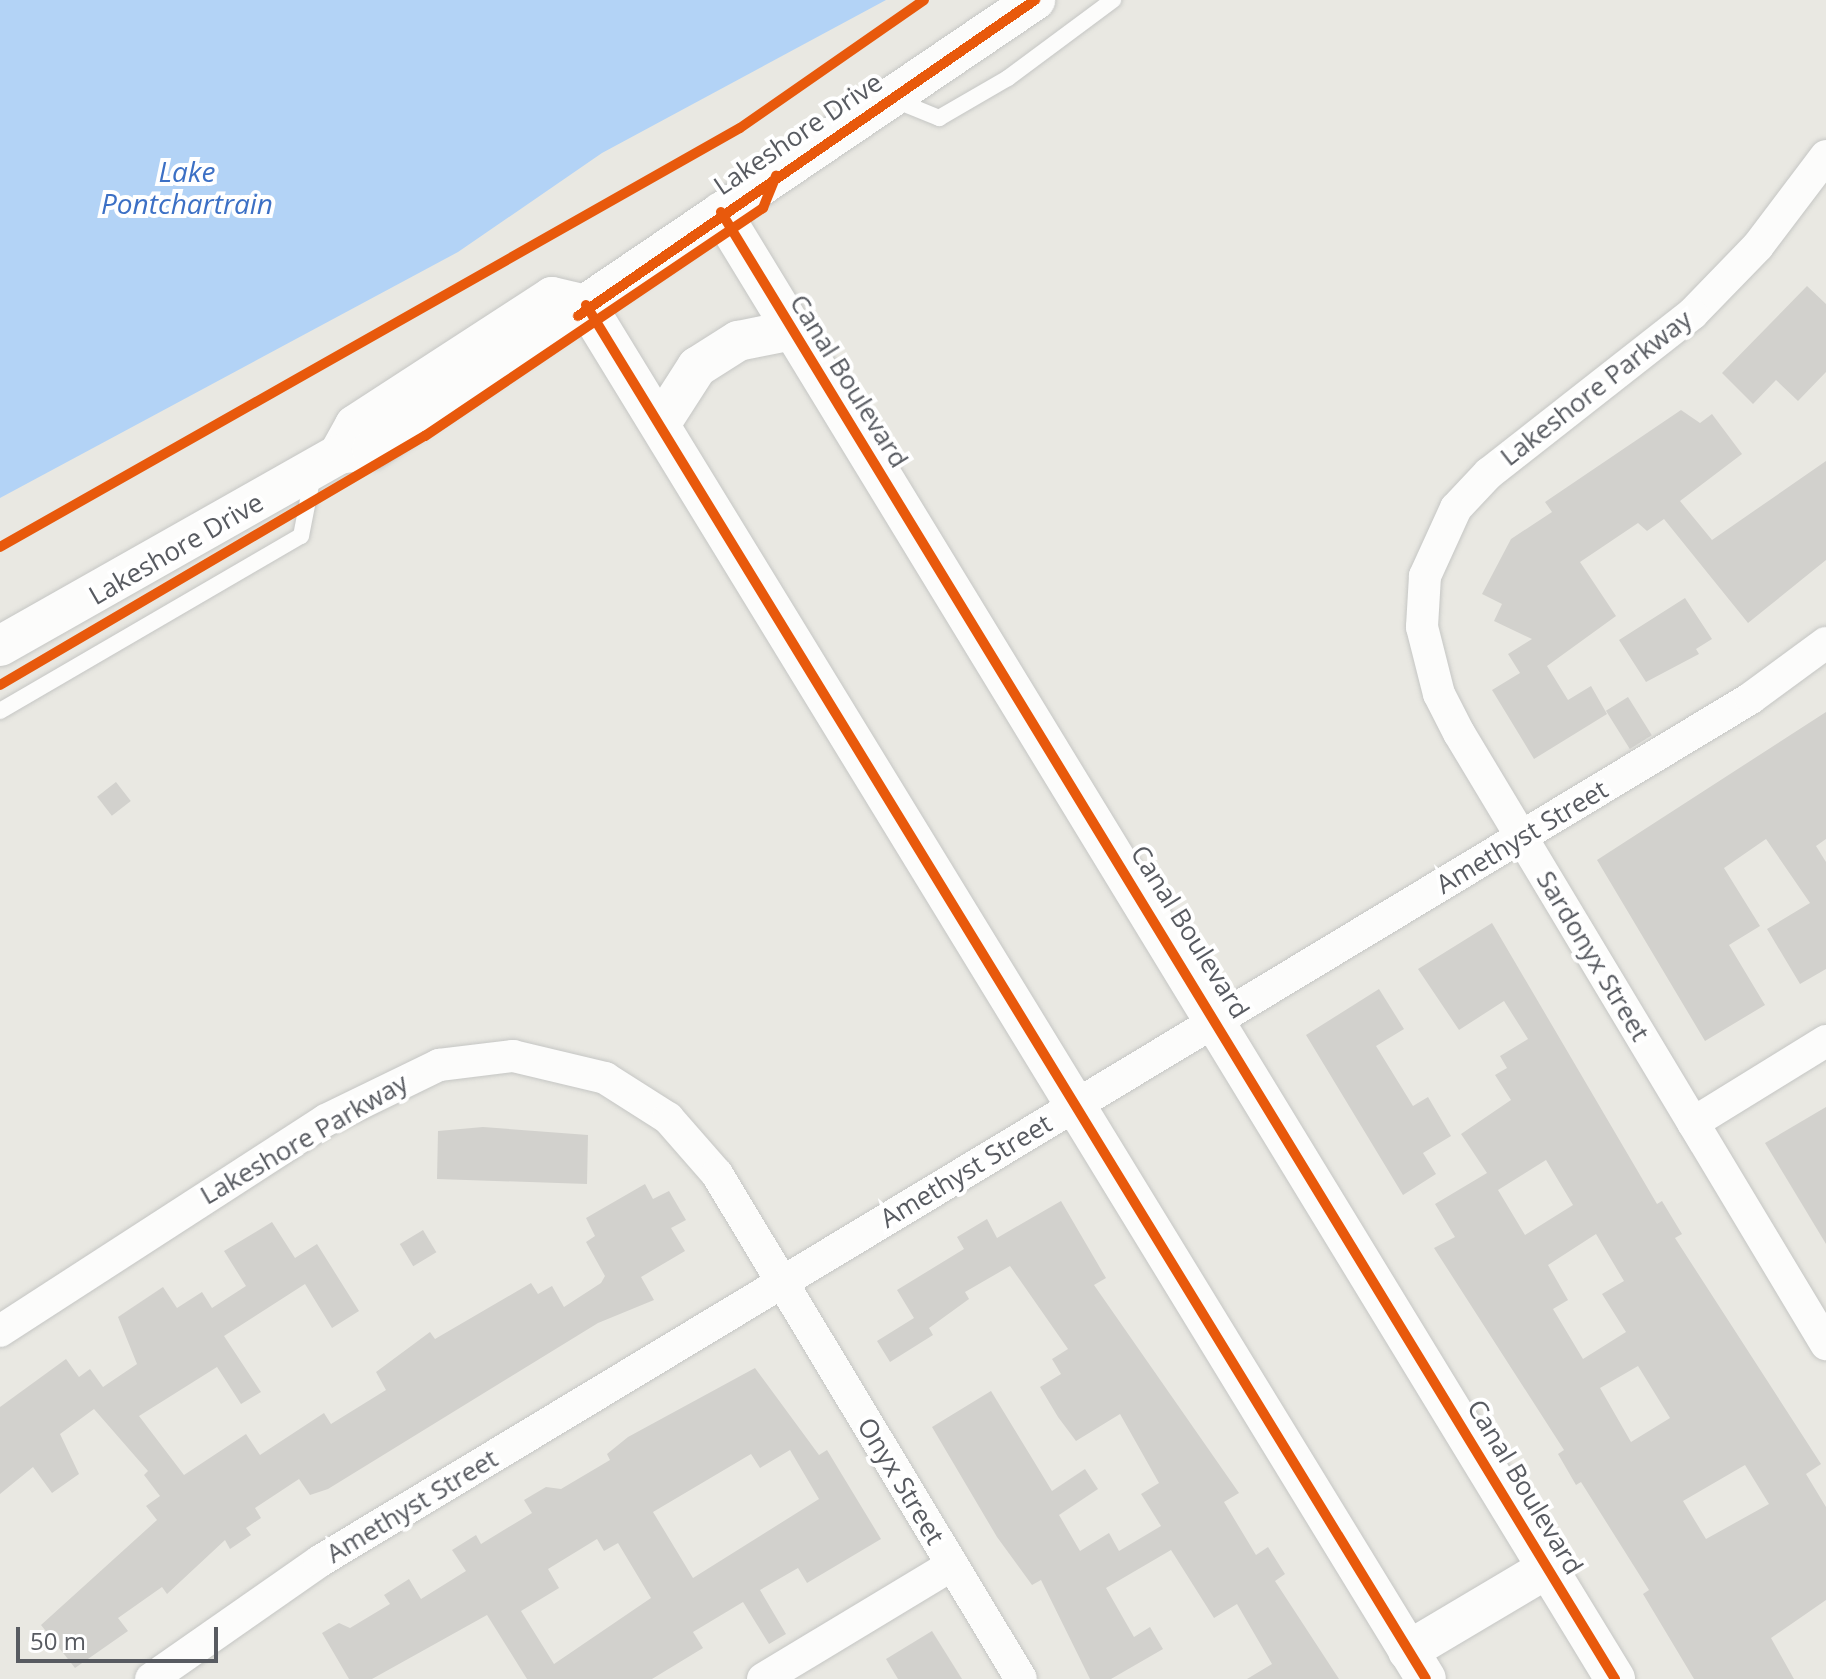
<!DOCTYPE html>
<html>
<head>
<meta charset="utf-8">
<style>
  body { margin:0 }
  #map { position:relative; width:1826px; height:1679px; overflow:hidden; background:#e9e8e2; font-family:"Open Sans",sans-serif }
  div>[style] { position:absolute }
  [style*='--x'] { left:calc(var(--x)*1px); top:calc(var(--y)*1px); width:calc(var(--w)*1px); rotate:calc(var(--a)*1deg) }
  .water>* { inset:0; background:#b3d3f6 }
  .building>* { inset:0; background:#d2d1cd; transform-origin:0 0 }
  .roads { filter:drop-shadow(0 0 2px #c5c6c4) drop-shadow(0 0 2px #c5c6c4) }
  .service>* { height:16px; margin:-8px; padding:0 8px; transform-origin:8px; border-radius:8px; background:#fcfcfb }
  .minor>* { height:32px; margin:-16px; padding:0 16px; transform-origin:16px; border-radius:16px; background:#fcfcfb }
  .tertiary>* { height:40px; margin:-20px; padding:0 20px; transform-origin:20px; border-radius:20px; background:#fcfcfb }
  .cycleway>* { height:10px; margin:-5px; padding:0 5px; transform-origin:5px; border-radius:5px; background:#e8590c }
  span { translate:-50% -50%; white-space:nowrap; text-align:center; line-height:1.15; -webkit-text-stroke:8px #fff; paint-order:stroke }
  .street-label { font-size:26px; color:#585b61 }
  .water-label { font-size:28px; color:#3c70c5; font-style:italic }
  .scale { position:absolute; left:16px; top:1627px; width:202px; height:36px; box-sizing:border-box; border:4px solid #585b61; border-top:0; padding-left:10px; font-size:24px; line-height:28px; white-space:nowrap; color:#585b61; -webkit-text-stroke:6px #fff; paint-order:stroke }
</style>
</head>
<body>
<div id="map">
  <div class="water">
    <div style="clip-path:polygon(0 0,886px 0,602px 153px,458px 252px,0 498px)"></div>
  </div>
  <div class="building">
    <div style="clip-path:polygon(1807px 286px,1826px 304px,1826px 372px,1798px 401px,1776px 380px,1753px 404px,1722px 373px)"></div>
    <div style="clip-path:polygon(1681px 410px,1700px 423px,1712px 414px,1742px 454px,1680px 501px,1712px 540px,1826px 461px,1826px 560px,1748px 623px,1664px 519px,1647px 531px,1638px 523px,1580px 562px,1616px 616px,1547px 666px,1568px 700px,1591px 686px,1607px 714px,1534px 759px,1492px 690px,1520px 673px,1508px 654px,1532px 639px,1494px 621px,1502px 604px,1482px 594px,1511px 539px,1552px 512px,1545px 502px)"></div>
    <div style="clip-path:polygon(1685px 598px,1712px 639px,1696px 649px,1699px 654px,1646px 682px,1619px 640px)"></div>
    <div style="left:1628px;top:697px;width:45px;height:26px;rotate:58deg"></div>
    <div style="clip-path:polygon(1826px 712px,1826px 839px,1816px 846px,1826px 862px,1826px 969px,1800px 984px,1767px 929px,1810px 903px,1766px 839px,1724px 868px,1760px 926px,1729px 945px,1765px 1005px,1705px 1041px,1597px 860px)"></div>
    <div style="left:116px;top:782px;width:24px;height:24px;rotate:52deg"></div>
    <div style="clip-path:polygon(evenodd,1492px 923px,1657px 1204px,1662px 1201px,1682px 1234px,1675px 1238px,1821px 1464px,1806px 1474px,1826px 1507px,1826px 1600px,1771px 1638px,1794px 1679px,1694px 1679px,1643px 1594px,1649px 1590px,1581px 1482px,1576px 1485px,1558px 1454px,1564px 1450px,1434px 1248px,1455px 1237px,1435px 1204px,1487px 1173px,1461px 1134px,1511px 1100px,1495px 1075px,1507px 1068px,1500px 1056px,1528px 1039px,1504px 1001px,1459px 1030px,1418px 969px,1492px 923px,1546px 1160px,1573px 1205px,1525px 1235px,1498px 1190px,1546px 1160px,1492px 923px,1596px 1234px,1624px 1281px,1602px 1294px,1626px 1332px,1583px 1359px,1553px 1309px,1568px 1300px,1548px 1265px,1596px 1234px,1492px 923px,1638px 1366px,1670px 1418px,1631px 1442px,1600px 1388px,1638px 1366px,1492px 923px,1745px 1465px,1769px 1504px,1706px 1539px,1683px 1501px,1745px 1465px)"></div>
    <div style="clip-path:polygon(1379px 989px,1404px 1029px,1376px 1046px,1413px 1106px,1428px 1097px,1451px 1136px,1423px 1153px,1436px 1174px,1403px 1195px,1306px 1035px)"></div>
    <div style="clip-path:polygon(1826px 1107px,1826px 1244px,1765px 1143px)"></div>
    <div style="clip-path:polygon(483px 1127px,588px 1135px,587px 1184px,437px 1179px,438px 1131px)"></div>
    <div style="clip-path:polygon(645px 1184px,653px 1199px,669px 1191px,686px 1220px,671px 1228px,685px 1251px,641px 1277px,654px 1300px,598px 1323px,328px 1489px,310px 1495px,299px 1479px,255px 1508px,261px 1518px,246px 1528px,251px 1535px,230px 1549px,225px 1540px,167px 1594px,162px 1587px,118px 1618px,128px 1631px,75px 1668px,41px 1625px,157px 1520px,146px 1506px,160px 1496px,144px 1475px,148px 1471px,94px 1409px,60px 1434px,79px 1474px,52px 1493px,33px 1467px,0 1494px,0 1407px,66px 1359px,79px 1377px,90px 1369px,103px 1387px,137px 1364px,118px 1317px,163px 1287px,177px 1308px,202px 1292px,212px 1308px,246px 1286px,224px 1251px,272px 1222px,295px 1258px,317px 1244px,359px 1311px,332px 1328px,305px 1284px,224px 1336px,261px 1392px,241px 1404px,217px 1367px,139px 1416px,184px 1475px,246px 1434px,260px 1455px,324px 1413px,331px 1424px,386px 1390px,376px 1372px,430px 1332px,435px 1339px,531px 1283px,538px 1294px,552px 1286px,564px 1307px,601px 1283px,605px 1276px,586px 1242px,595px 1236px,586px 1218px)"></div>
    <div style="clip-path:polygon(1061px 1201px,1106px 1278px,1094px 1285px,1239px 1493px,1224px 1502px,1256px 1555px,1268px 1547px,1285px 1574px,1275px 1581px,1339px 1679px,1247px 1679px,1272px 1664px,1237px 1604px,1214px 1618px,1171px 1550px,1106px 1588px,1134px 1637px,1150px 1627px,1163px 1649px,1111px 1679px,1090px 1679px,1041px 1580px,1032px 1585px,997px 1537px,932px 1427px,991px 1391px,1052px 1491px,1085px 1469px,1098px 1489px,1059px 1515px,1080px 1551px,1109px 1533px,1119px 1551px,1161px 1526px,1141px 1494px,1159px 1483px,1120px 1414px,1076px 1441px,1058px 1417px,1040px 1387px,1061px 1374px,1052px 1359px,1068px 1349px,1010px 1266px,965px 1292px,969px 1299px,929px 1328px,933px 1335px,890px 1362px,877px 1341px,914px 1318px,897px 1290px,964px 1249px,957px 1237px,987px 1219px,997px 1238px)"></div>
    <div style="left:423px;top:1230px;width:26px;height:27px;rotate:59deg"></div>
    <div style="clip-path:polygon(evenodd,755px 1368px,819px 1455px,827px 1450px,881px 1539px,807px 1583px,798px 1568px,760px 1590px,786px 1634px,769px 1644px,743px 1602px,693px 1632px,703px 1648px,652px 1679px,527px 1679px,487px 1615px,372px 1679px,349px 1679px,322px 1633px,339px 1623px,350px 1628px,390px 1604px,384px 1595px,409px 1579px,421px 1599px,466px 1571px,452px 1550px,476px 1535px,481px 1544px,532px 1513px,524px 1500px,546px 1487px,561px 1489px,610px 1460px,607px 1454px,628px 1437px,755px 1368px,790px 1450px,819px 1499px,693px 1578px,653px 1512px,751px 1454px,760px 1468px,790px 1450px,755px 1368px,597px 1539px,604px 1551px,618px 1543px,651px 1598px,554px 1664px,521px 1611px,559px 1588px,548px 1569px,597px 1539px)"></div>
    <div style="clip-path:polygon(932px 1631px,962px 1679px,898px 1679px,886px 1659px)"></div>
  </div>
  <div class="roads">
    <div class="service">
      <div style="--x:895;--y:100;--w:48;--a:22.2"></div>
      <div style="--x:939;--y:118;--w:80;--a:-30.1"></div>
      <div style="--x:1008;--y:78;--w:131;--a:-36.6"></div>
      <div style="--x:0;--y:711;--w:348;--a:-30.2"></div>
      <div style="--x:301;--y:536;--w:62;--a:-78.9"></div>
    </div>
    <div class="minor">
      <div style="--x:1826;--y:156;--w:113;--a:127.1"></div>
      <div style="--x:1758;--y:246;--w:95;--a:134.1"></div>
      <div style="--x:1692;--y:314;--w:258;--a:141.9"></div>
      <div style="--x:1489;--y:473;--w:48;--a:133.3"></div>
      <div style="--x:1456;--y:508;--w:75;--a:114.5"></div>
      <div style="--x:1425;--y:576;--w:51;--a:93.4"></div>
      <div style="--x:1422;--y:627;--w:69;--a:75.8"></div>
      <div style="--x:1439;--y:694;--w:44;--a:62.9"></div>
      <div style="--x:1459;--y:733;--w:713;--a:59.01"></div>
      <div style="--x:1693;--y:1123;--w:156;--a:-31.7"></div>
      <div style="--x:0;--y:1331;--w:388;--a:-32.9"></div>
      <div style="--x:326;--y:1120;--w:126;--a:-26"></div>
      <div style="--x:439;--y:1065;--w:75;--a:-6.9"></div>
      <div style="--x:513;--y:1056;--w:95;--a:13.4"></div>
      <div style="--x:605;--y:1078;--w:75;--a:32.4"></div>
      <div style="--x:668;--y:1118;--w:74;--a:48.8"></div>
      <div style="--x:717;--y:1174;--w:589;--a:58.95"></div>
      <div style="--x:151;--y:1679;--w:206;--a:-34.9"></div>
      <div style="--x:320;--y:1561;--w:1671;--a:-31.09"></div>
      <div style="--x:1751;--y:698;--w:93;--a:-36.3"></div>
      <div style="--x:763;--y:1679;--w:221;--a:-31.1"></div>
    </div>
    <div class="tertiary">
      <div style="--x:721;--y:212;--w:1718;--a:58.64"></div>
      <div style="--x:586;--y:305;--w:1610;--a:58.56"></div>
      <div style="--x:661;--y:423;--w:67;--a:-57.3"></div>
      <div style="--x:697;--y:367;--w:49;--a:-32.4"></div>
      <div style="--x:738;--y:341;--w:55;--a:-11.5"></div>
      <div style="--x:339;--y:454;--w:33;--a:-61"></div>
      <div style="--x:355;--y:425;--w:235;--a:-33"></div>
      <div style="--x:552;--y:297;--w:35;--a:13"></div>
      <div style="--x:0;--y:646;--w:390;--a:-29.5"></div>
      <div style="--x:339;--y:454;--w:33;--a:-9"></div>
      <div style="--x:372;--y:449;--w:801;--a:-34.11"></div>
      <div style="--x:1408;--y:1651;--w:163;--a:-30.7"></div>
    </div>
  </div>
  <div class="cycleway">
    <div style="--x:721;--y:212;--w:1718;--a:58.64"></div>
    <div style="--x:586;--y:305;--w:1610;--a:58.56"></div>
    <div style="--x:578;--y:316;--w:556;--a:-34.66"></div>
    <div style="--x:0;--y:547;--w:850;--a:-29.52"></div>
    <div style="--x:740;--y:128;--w:224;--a:-34.8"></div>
    <div style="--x:0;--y:685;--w:493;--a:-30.4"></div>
    <div style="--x:425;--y:436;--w:408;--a:-34"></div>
    <div style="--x:763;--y:208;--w:35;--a:-68"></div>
  </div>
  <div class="street-label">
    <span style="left:798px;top:134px;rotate:-34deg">Lakeshore Drive</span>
    <span style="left:849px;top:381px;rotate:58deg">Canal Boulevard</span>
    <span style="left:1596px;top:388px;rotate:-38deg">Lakeshore Parkway</span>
    <span style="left:176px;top:549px;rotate:-30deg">Lakeshore Drive</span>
    <span style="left:1522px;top:837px;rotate:-31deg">Amethyst Street</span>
    <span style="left:1190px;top:932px;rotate:58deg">Canal Boulevard</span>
    <span style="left:1593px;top:956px;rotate:59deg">Sardonyx Street</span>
    <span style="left:304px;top:1139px;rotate:-30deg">Lakeshore Parkway</span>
    <span style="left:966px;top:1171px;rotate:-31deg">Amethyst Street</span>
    <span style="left:901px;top:1481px;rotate:59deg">Onyx Street</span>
    <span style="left:1525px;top:1487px;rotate:59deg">Canal Boulevard</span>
    <span style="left:412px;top:1506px;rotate:-31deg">Amethyst Street</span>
  </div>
  <div class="water-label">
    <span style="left:187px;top:187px">Lake<br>Pontchartrain</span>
  </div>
  <div class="scale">50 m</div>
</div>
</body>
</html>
